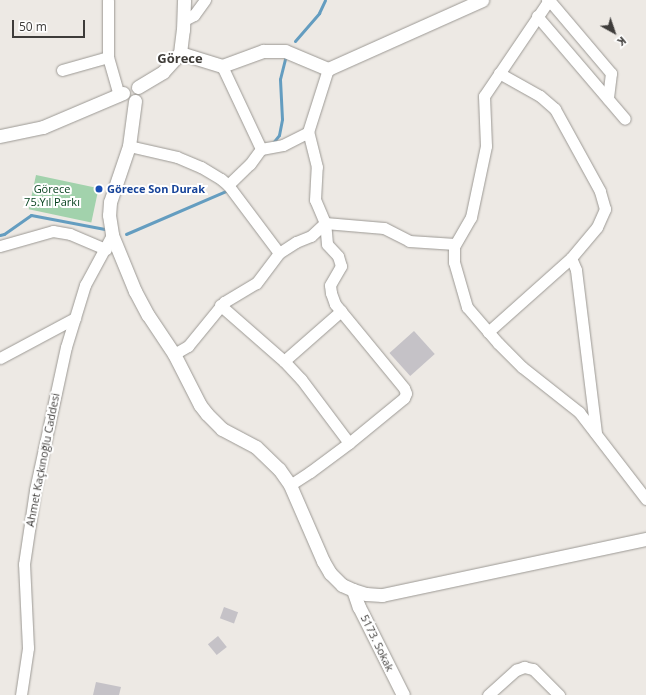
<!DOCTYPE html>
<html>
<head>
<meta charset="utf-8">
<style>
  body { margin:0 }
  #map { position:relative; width:646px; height:695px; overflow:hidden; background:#ede9e4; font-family:"Open Sans",sans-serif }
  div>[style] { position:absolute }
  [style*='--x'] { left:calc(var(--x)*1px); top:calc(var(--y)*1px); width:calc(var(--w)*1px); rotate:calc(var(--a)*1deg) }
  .green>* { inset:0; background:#a2d2ac; transform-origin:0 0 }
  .stream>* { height:3px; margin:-1.5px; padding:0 1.5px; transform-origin:1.5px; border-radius:1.5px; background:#649dc0 }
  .building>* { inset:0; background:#c5c2c7; transform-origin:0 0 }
  .roads { filter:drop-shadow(0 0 1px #9c9994) drop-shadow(0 0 1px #9c9994) }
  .minor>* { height:11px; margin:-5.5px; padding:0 5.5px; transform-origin:5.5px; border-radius:5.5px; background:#fff }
  .tertiary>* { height:13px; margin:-6.5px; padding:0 6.5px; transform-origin:6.5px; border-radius:6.5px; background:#fff }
  .dots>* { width:11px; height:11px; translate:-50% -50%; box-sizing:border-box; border:2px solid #fff; border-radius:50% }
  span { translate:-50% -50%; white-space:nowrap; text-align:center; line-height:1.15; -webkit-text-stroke:4px #fff; paint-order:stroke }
  .transit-label { font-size:11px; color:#164399; font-weight:700 }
  .left { translate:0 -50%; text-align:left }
  .park-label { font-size:11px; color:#003e19 }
  .street-label { font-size:11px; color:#3e3c3a }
  .quarter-label { font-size:13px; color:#3f3c38; font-weight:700 }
  .north { position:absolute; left:594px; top:12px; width:40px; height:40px; -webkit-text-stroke:3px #fff; paint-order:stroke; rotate:140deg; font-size:11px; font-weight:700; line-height:16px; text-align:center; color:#3e3c3a }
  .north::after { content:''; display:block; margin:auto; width:14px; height:18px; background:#3e3c3a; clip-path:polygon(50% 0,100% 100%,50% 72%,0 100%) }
  .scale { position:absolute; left:12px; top:20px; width:73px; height:18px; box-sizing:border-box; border:2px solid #3e3c3a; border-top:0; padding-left:5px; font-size:12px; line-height:14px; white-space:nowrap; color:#3e3c3a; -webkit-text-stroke:3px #fff; paint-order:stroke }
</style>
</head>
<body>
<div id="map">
  <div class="green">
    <div style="left:36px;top:175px;width:64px;height:35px;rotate:12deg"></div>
  </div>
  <div class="stream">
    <div style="--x:295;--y:41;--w:37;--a:-49"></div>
    <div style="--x:319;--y:13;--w:14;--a:-65"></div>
    <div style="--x:272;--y:144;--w:11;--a:-52"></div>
    <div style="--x:279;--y:135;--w:16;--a:-79"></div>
    <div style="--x:282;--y:119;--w:40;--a:-92.9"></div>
    <div style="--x:280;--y:79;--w:25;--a:-76"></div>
    <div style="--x:126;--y:234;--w:111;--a:-23.3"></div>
    <div style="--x:0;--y:235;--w:4;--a:-14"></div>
    <div style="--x:4;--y:234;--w:33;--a:-35"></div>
    <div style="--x:31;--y:215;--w:75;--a:10.7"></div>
  </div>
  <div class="building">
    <div style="left:414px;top:331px;width:31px;height:33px;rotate:48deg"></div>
    <div style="left:224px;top:607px;width:15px;height:12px;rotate:20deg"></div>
    <div style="left:218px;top:636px;width:14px;height:13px;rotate:51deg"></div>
    <div style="clip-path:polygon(96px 682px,121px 687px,119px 695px,93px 695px)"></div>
  </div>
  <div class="roads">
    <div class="minor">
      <div style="--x:108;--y:0;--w:57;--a:90"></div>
      <div style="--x:108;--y:57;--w:40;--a:74"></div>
      <div style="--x:549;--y:0;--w:116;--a:124.1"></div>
      <div style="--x:484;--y:96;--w:50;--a:87.7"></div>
      <div style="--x:486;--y:146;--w:73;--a:101.9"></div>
      <div style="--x:471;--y:217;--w:34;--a:120"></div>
      <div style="--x:454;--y:247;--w:15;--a:90"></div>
      <div style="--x:454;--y:262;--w:47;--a:73.9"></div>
      <div style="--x:467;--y:307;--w:48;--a:49.3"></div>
      <div style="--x:498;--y:343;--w:34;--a:45"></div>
      <div style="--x:522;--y:367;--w:73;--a:38.3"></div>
      <div style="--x:579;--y:412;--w:110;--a:52.4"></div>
      <div style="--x:549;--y:0;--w:96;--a:49.7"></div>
      <div style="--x:611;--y:73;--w:26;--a:97"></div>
      <div style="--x:537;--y:16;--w:135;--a:49.5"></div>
      <div style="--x:184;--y:20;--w:11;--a:-27"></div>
      <div style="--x:194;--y:15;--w:19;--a:-54"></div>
      <div style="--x:222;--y:66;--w:92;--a:64.8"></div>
      <div style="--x:62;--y:70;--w:48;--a:-15.8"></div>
      <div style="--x:129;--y:146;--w:49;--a:12.9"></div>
      <div style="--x:177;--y:157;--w:26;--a:23"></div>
      <div style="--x:201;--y:167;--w:23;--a:31"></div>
      <div style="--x:221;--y:179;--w:9;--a:41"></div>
      <div style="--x:228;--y:185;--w:85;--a:53.1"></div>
      <div style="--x:279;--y:253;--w:38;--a:127"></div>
      <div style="--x:256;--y:283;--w:37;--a:149"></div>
      <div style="--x:224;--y:302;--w:57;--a:129.3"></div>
      <div style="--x:188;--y:346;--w:16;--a:150"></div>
      <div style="--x:228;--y:185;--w:30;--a:-44"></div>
      <div style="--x:250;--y:164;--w:19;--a:-54"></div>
      <div style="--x:261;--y:149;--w:22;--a:-10"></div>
      <div style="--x:283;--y:145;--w:28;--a:-27"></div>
      <div style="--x:308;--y:132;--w:66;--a:-72.4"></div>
      <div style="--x:0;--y:246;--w:55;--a:-15.8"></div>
      <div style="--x:53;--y:231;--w:17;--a:10"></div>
      <div style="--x:70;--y:234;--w:39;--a:23"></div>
      <div style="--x:279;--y:253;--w:20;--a:-33"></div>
      <div style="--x:296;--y:242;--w:16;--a:-22"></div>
      <div style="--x:311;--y:236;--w:19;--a:-43"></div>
      <div style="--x:325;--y:223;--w:59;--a:4.8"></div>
      <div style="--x:384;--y:228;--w:28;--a:27"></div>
      <div style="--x:409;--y:241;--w:46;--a:3.7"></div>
      <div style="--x:571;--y:258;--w:13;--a:67"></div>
      <div style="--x:576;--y:270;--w:165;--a:83"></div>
      <div style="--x:220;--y:305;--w:85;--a:41.2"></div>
      <div style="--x:284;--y:361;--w:25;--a:47"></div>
      <div style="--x:301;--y:379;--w:80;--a:53.1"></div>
      <div style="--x:488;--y:332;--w:111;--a:-41.7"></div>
      <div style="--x:571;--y:258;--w:40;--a:-50"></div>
      <div style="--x:597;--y:227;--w:20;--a:-66"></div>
      <div style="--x:605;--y:209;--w:19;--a:-106"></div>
      <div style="--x:600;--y:191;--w:94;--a:-118.8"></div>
      <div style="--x:555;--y:109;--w:20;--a:-139"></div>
      <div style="--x:540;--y:96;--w:47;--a:-150.7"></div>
      <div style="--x:0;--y:358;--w:85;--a:-28.1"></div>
      <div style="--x:284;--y:361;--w:76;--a:-41.3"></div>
      <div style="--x:290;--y:485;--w:24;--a:-33"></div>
      <div style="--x:310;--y:472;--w:49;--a:-36.6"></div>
      <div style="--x:349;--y:443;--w:71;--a:-39.3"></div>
      <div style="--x:404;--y:398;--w:5;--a:-68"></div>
      <div style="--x:406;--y:393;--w:5;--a:-112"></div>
      <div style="--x:404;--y:388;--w:109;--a:-129.4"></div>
      <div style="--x:335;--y:304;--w:12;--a:-110"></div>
      <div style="--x:331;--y:293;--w:8;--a:-97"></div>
      <div style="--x:330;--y:285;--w:22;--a:-60"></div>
      <div style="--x:341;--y:266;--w:10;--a:-107"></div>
      <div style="--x:338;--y:256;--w:16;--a:-133"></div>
      <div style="--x:327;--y:244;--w:21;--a:-95"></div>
      <div style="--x:325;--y:223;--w:25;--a:-113"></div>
      <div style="--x:315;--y:200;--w:33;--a:-87"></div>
      <div style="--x:317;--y:167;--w:36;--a:-104"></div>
      <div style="--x:21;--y:695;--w:48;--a:-81.5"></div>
      <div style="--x:28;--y:648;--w:84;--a:-92.7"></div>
      <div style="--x:24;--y:564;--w:75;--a:-81.5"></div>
      <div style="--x:35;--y:490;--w:146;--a:-77.8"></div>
      <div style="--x:66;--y:347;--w:65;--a:-73"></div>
      <div style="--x:85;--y:285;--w:57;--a:-61.6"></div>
      <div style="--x:488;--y:695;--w:38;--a:-42"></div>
      <div style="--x:516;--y:670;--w:9;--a:-21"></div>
      <div style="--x:524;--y:667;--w:9;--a:13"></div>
      <div style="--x:533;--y:669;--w:37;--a:45"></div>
    </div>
    <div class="tertiary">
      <div style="--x:548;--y:0;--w:1;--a:0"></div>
      <div style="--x:180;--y:53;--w:44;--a:17.2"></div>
      <div style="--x:222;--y:66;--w:44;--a:-20.1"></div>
      <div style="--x:263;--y:51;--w:22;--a:0"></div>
      <div style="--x:285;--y:51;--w:47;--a:22.7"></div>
      <div style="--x:328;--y:69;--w:169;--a:-24.1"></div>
      <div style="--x:138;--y:87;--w:29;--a:-31"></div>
      <div style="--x:163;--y:72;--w:25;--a:-48"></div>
      <div style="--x:180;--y:53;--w:23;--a:-83"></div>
      <div style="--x:183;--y:30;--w:30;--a:-88"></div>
      <div style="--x:135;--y:101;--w:45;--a:97.6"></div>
      <div style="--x:129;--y:146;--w:59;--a:108.7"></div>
      <div style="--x:110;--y:202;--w:13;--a:94"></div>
      <div style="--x:109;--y:215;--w:20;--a:81"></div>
      <div style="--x:112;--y:235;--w:61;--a:67.7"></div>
      <div style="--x:135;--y:291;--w:27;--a:62"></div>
      <div style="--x:148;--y:315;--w:47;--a:56.3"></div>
      <div style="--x:174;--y:354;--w:57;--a:63"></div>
      <div style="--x:200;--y:405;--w:11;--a:52"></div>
      <div style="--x:207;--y:414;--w:21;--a:45"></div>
      <div style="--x:222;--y:429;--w:38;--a:28"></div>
      <div style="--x:256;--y:447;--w:32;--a:44"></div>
      <div style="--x:279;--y:469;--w:19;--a:55"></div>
      <div style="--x:290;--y:485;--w:83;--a:66.5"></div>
      <div style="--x:323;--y:561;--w:14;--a:60"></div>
      <div style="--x:330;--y:573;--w:17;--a:45"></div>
      <div style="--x:342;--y:585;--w:12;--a:24"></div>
      <div style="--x:353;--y:590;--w:14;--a:17"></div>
      <div style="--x:366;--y:594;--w:16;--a:4"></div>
      <div style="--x:382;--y:595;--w:270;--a:-12"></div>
      <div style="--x:0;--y:136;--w:44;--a:-11.8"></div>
      <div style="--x:43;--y:127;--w:87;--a:-23"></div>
      <div style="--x:353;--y:590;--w:18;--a:71"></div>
      <div style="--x:359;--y:607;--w:98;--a:63.4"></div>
    </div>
  </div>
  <div class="dots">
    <div style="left:99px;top:189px;background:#1a4fb4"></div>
  </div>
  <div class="transit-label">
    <span class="left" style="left:107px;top:189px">Görece Son Durak</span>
  </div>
  <div class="park-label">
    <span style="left:52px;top:196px">Görece<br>75.Yıl Parkı</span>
  </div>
  <div class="street-label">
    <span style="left:43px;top:460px;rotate:-79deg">Ahmet Kaçkınoğlu Caddesi</span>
    <span style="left:377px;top:643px;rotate:64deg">5173. Sokak</span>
  </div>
  <div class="quarter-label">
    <span style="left:180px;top:58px">Görece</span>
  </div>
  <div class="north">K</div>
  <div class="scale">50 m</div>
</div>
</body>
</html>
